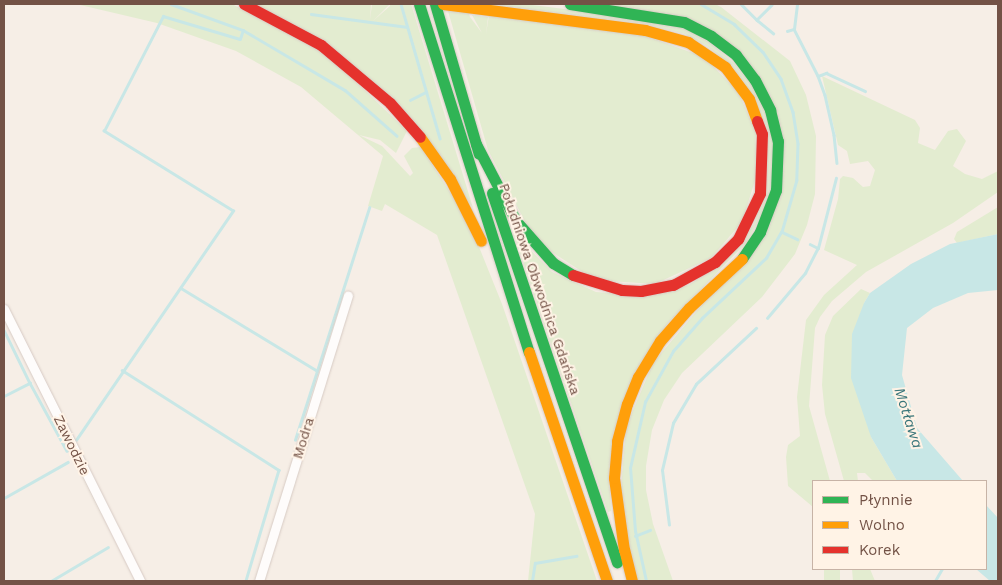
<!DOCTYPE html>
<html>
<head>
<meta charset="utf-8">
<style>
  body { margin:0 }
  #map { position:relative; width:1002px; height:585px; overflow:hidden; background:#f6eee6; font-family:"Work Sans",sans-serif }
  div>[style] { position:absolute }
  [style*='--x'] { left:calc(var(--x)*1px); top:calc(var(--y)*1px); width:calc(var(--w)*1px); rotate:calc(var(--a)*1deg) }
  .green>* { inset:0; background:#e3ecd0; transform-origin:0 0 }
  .water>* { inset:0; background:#c8e7e6 }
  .stream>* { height:2.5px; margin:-1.25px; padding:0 1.25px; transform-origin:1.25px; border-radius:1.25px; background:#c8e7e6 }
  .roads { filter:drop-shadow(0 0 1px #d7cbc4) drop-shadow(0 0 1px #d7cbc4) }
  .street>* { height:9px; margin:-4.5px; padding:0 4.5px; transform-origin:4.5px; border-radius:4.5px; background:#fefcfb }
  .fast>* { height:11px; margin:-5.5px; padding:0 5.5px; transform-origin:5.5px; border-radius:5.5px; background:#30b455 }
  .slow>* { height:11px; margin:-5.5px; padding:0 5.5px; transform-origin:5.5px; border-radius:5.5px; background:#ff9f0a }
  .jam>* { height:11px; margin:-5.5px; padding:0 5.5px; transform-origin:5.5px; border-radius:5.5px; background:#e5322d }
  span { translate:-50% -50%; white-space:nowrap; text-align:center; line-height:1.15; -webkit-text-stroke:4px #fff3e6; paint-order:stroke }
  .street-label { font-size:14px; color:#735246 }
  .water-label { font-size:15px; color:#3a767a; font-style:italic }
  .frame { position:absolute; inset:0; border:5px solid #735246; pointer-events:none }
  .legend { position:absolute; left:812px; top:480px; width:175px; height:90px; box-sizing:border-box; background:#fff3e6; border:1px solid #c7b3a6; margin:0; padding:6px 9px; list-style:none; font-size:15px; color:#735246 }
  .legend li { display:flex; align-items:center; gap:10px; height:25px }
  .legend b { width:25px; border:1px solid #c7b3a6 }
</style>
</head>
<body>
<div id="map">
  <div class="green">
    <div style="clip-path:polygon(76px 4px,232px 4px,328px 55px,407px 131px,396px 153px,380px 140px,359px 135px,382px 146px,410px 176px,413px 173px,404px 156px,412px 148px,421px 147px,469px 222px,502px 304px,597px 581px,528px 581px,535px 514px,437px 235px,385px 204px,382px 211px,368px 206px,383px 156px,301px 87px,236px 51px,157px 23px)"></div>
    <div style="clip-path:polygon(253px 4px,371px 4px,370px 20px,372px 4px,389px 5px,373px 21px,390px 6px,390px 4px,411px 4px,473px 208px,399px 107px)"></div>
    <div style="clip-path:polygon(446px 4px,466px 4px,470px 17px,482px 33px,472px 15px,488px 17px,486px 34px,489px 15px,640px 34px,704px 57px,738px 92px,755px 130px,757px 174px,742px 222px,711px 258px,655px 284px,595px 280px,535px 241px,488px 150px)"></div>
    <div style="clip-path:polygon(488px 4px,524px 4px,630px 17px,687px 31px,709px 42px,734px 63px,754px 89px,768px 120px,773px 172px,765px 208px,747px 242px,668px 323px,634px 374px,614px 431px,609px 475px,611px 511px,608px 512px,513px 232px,552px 272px,596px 292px,645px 296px,689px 285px,726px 260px,754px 224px,769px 172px,764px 121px,751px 91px,731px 65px,707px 46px,685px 34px,646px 24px)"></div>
    <div style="clip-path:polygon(610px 4px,715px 4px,721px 7px,790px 61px,806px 95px,816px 136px,815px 194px,807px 225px,795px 254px,762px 297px,682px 373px,664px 400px,652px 430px,646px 466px,646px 490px,653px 524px,673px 581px,636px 581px,620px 501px,626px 427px,653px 363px,771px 223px,740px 52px)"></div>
    <div style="clip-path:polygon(822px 76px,915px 120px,920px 128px,918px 143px,935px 150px,948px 131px,957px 129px,966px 141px,953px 166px,965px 174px,982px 179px,998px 171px,998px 192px,953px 223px,866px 272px,832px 301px,820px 317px,815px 328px,809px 406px,830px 481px,813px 481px,813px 507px,788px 486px,786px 457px,788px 445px,800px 436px,797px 397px,806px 320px,824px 295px,857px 265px,824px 250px,838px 199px,840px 179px,843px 176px,853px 178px,863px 187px,870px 186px,875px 170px,868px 161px,850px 164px,847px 151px,838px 145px)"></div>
    <div style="clip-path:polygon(998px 207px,998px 234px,957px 243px,954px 239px,957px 232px)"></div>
    <div style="clip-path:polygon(861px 289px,870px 293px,864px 303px,871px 437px,897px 481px,873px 481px,865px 473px,857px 473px,858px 481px,844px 481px,825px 414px,822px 385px,825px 335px,833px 316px)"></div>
    <div style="left:824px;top:569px;width:16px;height:12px"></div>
    <div style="clip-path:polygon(852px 569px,870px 569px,875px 581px,853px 581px)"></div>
  </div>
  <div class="water">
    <div style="clip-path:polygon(998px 234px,998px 290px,968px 293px,933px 308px,907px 328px,902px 375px,917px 428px,963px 481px,897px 481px,871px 437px,851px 378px,852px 334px,864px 303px,870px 293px,911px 264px,950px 244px)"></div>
    <div style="clip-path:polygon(986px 505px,998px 518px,998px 581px,990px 581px,976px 569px,986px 569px)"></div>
  </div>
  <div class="stream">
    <div style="--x:171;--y:4;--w:77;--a:19.9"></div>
    <div style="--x:243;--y:30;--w:118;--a:30.5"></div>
    <div style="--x:345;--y:90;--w:69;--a:41.5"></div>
    <div style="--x:401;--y:4;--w:140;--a:73.8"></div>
    <div style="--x:701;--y:4;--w:39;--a:31"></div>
    <div style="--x:734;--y:24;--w:40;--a:44"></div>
    <div style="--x:763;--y:52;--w:32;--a:56"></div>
    <div style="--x:781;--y:79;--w:35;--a:70"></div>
    <div style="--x:793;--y:112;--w:32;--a:81"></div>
    <div style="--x:798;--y:144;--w:36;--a:92"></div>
    <div style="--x:797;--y:180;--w:54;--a:106.1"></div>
    <div style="--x:782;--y:232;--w:17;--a:25"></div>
    <div style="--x:741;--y:4;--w:23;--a:45"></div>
    <div style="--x:772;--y:5;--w:21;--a:135"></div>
    <div style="--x:757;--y:20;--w:21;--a:39"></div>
    <div style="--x:311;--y:14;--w:97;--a:7.7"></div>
    <div style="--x:794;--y:29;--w:53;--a:62.9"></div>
    <div style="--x:818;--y:76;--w:20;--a:70"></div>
    <div style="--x:825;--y:95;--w:41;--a:77.3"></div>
    <div style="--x:834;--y:135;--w:28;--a:84"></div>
    <div style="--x:787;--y:31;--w:7;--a:-16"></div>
    <div style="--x:794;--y:29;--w:25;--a:-83"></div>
    <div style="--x:818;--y:76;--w:9;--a:-21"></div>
    <div style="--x:826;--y:73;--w:43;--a:24.8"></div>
    <div style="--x:410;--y:100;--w:18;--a:-27"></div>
    <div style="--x:810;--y:244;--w:9;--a:27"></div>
    <div style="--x:818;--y:248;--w:72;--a:-75.6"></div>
    <div style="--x:181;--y:288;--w:158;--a:31.3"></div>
    <div style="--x:767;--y:318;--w:59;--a:-49.8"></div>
    <div style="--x:805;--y:273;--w:28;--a:-63"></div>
    <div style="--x:4;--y:330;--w:59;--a:63.9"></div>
    <div style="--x:122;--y:370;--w:186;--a:32.5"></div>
    <div style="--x:279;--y:470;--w:116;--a:106.6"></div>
    <div style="--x:4;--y:396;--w:29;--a:-27"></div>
    <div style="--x:30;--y:383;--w:77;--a:61.4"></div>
    <div style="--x:76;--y:440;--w:278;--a:-55.6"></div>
    <div style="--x:233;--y:211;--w:152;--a:-148.2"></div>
    <div style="--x:104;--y:131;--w:129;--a:-62.8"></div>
    <div style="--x:163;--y:16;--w:80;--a:16.6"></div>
    <div style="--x:240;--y:39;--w:9;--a:-72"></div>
    <div style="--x:295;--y:440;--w:244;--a:-72.3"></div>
    <div style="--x:4;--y:498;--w:73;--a:-29.4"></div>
    <div style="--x:669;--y:525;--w:55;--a:-97.3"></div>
    <div style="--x:662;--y:470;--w:48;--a:-76.8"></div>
    <div style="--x:673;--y:423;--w:45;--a:-59.5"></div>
    <div style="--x:696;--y:384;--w:82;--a:-43"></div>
    <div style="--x:635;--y:536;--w:16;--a:-22"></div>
    <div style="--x:51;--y:581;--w:66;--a:-30.8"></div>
    <div style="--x:532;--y:581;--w:18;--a:-81"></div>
    <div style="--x:535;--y:563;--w:42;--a:-9.7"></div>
    <div style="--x:646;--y:581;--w:51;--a:-102.4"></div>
    <div style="--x:635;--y:531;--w:63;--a:-94.5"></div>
    <div style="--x:630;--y:468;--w:68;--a:-77.2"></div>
    <div style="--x:645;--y:402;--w:58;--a:-61.2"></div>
    <div style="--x:673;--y:351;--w:44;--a:-48.7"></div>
    <div style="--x:702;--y:318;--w:88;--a:-43.2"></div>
    <div style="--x:766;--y:258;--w:30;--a:-60"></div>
    <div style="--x:935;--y:581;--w:14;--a:-60"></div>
  </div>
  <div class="roads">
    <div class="street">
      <div style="--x:4;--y:309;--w:304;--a:63.4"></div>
      <div style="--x:259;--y:581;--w:299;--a:-72.7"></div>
    </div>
    <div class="fast">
      <div style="--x:419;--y:4;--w:365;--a:72.5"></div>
      <div style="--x:435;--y:4;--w:156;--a:73.7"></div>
      <div style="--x:570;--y:4;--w:115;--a:9"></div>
      <div style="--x:684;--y:22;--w:30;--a:27"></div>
      <div style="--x:711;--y:36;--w:31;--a:37"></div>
      <div style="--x:736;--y:55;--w:31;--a:53"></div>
      <div style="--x:755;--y:80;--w:34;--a:63"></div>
      <div style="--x:770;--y:110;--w:32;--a:76"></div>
      <div style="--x:778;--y:141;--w:49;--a:92.3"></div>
      <div style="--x:776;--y:190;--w:45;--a:110.9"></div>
      <div style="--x:760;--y:232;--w:32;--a:124"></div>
      <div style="--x:476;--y:144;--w:87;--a:62.5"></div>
      <div style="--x:516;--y:221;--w:56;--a:48.6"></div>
      <div style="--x:553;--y:263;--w:23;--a:31"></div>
      <div style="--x:492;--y:193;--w:390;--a:71.3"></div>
    </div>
    <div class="slow">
      <div style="--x:443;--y:4;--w:204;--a:7.3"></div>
      <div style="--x:645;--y:30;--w:45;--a:15.6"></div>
      <div style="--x:688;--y:42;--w:45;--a:34"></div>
      <div style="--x:725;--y:67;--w:40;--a:53"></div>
      <div style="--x:749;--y:99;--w:23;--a:70"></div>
      <div style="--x:420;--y:137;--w:52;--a:54.5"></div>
      <div style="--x:450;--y:179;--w:69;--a:63.4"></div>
      <div style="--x:529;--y:352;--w:242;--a:71.2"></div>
      <div style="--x:632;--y:581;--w:32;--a:-104"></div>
      <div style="--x:624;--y:550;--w:73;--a:-97.9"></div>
      <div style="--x:614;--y:478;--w:37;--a:-85"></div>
      <div style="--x:617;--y:441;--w:38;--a:-75"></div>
      <div style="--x:627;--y:404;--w:29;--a:-68"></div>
      <div style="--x:638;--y:377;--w:42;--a:-58.6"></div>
      <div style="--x:660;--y:341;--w:44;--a:-48.7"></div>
      <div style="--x:689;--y:308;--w:72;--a:-42.8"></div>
    </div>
    <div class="jam">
      <div style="--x:244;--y:4;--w:87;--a:28"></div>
      <div style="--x:321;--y:45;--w:90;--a:40"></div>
      <div style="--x:390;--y:103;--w:45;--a:48.6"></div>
      <div style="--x:573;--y:275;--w:51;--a:17"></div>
      <div style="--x:622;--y:290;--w:19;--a:3"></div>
      <div style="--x:641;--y:291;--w:33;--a:-11"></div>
      <div style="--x:673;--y:285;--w:48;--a:-28.7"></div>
      <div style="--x:715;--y:262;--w:33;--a:-45"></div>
      <div style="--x:738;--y:239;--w:51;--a:-64.4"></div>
      <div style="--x:760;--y:193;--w:59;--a:-88.1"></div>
      <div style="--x:762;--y:134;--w:14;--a:-111"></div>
    </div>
  </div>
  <div class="street-label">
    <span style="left:540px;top:289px;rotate:71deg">Południowa Obwodnica Gdańska</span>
    <span style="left:303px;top:438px;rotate:-73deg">Modra</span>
    <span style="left:72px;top:445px;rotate:64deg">Zawodzie</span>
  </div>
  <div class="water-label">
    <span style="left:908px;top:418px;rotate:72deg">Motława</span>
  </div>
  <div class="frame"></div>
  <ul class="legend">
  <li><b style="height:6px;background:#30b455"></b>Płynnie</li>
  <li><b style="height:6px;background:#ff9f0a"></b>Wolno</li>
  <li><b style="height:6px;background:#e5322d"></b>Korek</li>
  </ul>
</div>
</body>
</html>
